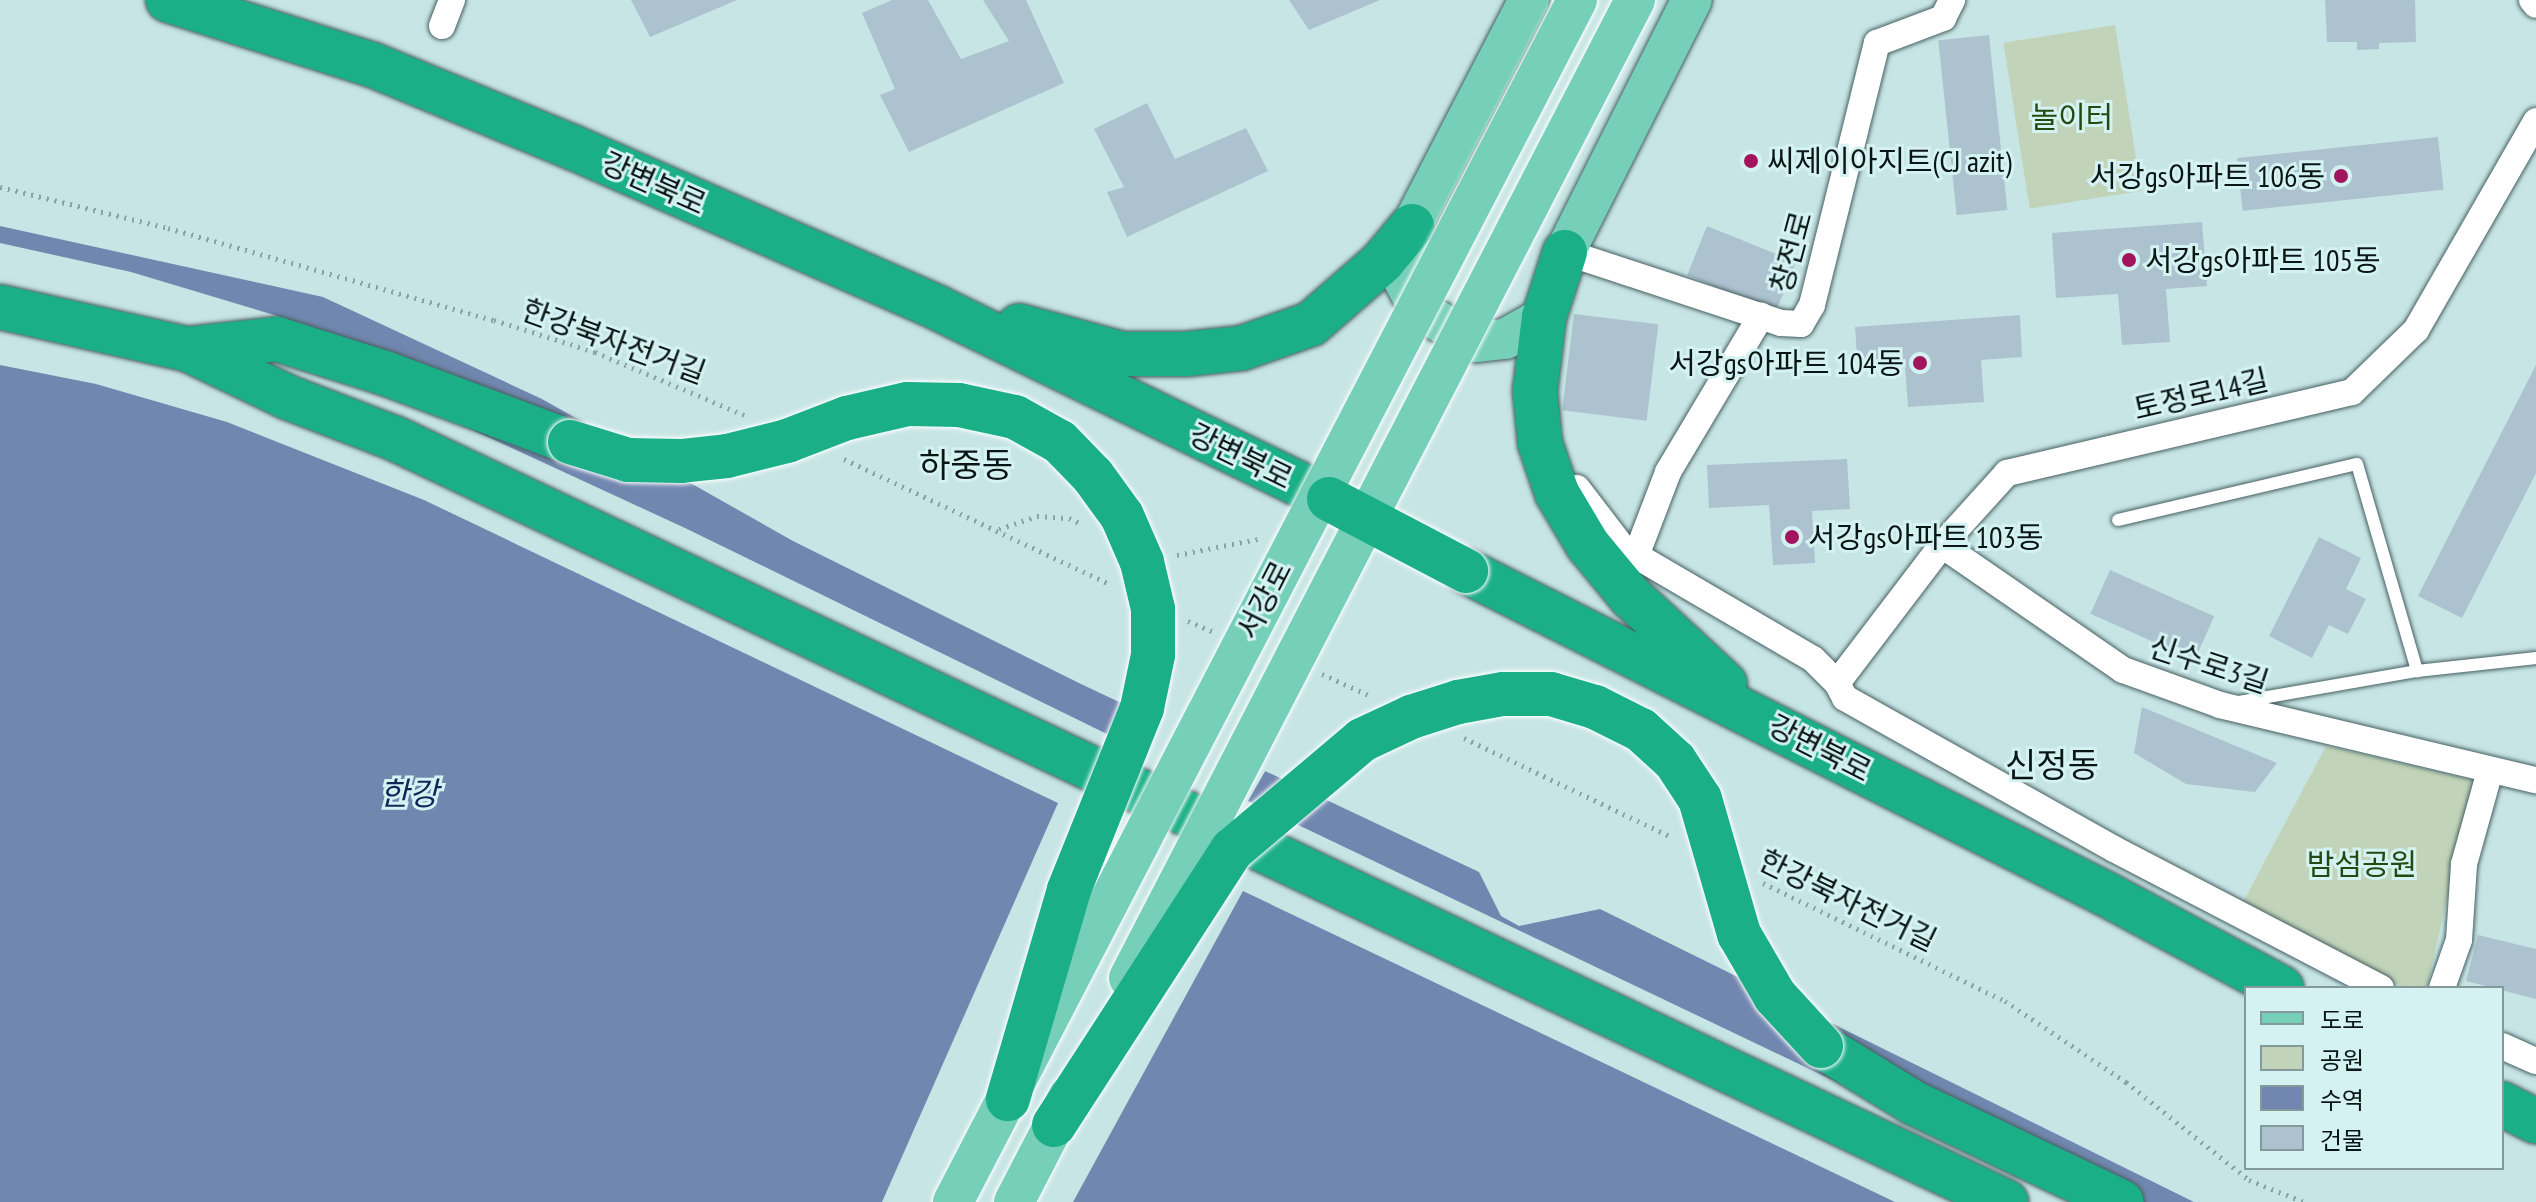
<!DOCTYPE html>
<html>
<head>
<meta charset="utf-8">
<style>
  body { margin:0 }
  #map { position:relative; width:2536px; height:1202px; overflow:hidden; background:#c8e5e6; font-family:"PT Sans Narrow","Noto Sans KR",sans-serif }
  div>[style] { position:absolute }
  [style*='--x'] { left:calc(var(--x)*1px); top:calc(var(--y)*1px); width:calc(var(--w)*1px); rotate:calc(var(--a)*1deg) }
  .green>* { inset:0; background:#c1d4b9; transform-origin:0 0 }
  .water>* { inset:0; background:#7287b0 }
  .pier>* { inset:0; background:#c8e5e6 }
  .building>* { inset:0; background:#acc2cf; transform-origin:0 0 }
  .path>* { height:5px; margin-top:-2.5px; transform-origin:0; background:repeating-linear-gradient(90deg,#8ca3a4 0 2px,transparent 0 8px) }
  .roads { filter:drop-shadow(0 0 2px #476061) drop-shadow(0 0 2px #476061) }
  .lane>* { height:12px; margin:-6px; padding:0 6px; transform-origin:6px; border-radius:6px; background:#fff }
  .street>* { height:26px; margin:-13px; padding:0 13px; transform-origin:13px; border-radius:13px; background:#fff }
  .primary>* { height:40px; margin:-20px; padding:0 20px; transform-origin:20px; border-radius:20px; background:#76cfb8 }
  .highway>* { height:44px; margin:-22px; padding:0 22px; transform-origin:22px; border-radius:22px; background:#1baf88 }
  .bridges { filter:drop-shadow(0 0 2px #fff) drop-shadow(0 0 2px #fff) }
  .primary-bridge>* { height:40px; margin:-20px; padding:0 20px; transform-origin:20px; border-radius:20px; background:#76cfb8 }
  .highway-bridge>* { height:44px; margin:-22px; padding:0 22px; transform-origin:22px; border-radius:22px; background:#1baf88 }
  .dots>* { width:22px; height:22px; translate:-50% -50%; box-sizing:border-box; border:4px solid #d5f2f3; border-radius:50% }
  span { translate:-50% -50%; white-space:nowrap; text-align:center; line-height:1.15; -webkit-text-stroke:6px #d5f2f3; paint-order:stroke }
  .park-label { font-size:30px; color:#234a10 }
  .poi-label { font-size:30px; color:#0a1515 }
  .left { translate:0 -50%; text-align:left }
  .right { translate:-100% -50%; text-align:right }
  .street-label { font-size:30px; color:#0a1515 }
  .water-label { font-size:32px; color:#0f2659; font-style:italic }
  .quarter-label { font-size:34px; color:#0a1515 }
  .legend { position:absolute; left:2244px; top:986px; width:260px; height:184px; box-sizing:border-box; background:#d5f2f3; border:2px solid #849a9a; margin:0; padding:10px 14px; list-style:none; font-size:24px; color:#0a1515 }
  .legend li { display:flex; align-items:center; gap:16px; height:40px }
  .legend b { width:40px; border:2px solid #849a9a }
</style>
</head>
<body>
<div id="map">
  <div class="green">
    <div style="left:2115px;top:25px;width:168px;height:113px;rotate:81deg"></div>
    <div style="clip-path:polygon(2326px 746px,2473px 780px,2427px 988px,2404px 988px,2243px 902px)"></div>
  </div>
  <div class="water">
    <div style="clip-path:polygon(0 226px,323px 297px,542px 399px,793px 541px,1081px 684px,1479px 872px,1501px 916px,1519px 926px,1600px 909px,2194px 1202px,0 1202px)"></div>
  </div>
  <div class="pier">
    <div style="clip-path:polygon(0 243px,131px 272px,284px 318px,273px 350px,464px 426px,685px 528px,1111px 736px,1147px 711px,1267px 768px,1248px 801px,2088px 1202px,1895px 1202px,1243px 891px,1073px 1202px,882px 1202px,1058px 803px,424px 500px,227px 422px,96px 384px,0 365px)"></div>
  </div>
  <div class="building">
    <div style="clip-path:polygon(631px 0,737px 0,650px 37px)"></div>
    <div style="clip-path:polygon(892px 0,928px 0,961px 59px,1009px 41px,983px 0,1026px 0,1064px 83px,909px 152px,880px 95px,895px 89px,862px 13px)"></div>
    <div style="clip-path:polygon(1289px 0,1380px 0,1309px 30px)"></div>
    <div style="clip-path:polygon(2325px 0,2415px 0,2416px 42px,2379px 43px,2379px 49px,2357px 50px,2357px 42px,2327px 42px)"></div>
    <div style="left:1989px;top:35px;width:176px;height:51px;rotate:84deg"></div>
    <div style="clip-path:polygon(1147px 103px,1175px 159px,1246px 128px,1268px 171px,1127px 237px,1107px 192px,1124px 187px,1094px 129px)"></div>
    <div style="left:2438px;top:137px;width:53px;height:202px;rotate:84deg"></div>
    <div style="clip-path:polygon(2202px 222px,2207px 286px,2166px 289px,2170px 342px,2122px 345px,2118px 294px,2056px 298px,2052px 233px)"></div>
    <div style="left:1707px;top:226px;width:96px;height:53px;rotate:22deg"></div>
    <div style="left:1574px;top:314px;width:85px;height:97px;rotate:7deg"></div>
    <div style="clip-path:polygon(2020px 315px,2022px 357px,1981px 360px,1984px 402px,1908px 407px,1905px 366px,1858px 369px,1855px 327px)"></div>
    <div style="clip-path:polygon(2536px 365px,2536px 473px,2462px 618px,2418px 596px)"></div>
    <div style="clip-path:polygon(1847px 459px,1850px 509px,1812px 511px,1815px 563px,1773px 565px,1769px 505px,1709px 508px,1707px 465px)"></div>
    <div style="clip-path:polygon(2319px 537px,2361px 558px,2346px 589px,2366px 599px,2348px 634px,2329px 625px,2312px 658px,2269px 636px)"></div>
    <div style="left:2110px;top:570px;width:114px;height:48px;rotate:24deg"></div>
    <div style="clip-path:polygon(2142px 707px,2277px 763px,2255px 792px,2186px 784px,2134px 753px)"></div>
    <div style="clip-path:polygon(2478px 935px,2536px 949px,2536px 999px,2466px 981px)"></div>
  </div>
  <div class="path">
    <div style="--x:0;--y:187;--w:173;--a:13.7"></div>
    <div style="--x:168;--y:228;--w:339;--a:15.8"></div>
    <div style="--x:494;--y:320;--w:106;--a:17.6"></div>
    <div style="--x:595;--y:352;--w:162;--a:22.9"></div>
    <div style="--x:844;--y:459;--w:294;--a:25.2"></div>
    <div style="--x:999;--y:529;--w:40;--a:-18.9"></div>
    <div style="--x:1037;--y:516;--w:32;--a:4"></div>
    <div style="--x:1069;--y:518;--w:14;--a:25"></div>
    <div style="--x:1177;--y:555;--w:83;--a:-11.2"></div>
    <div style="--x:1188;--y:621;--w:26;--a:23"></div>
    <div style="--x:1322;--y:674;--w:54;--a:24.2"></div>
    <div style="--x:1464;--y:738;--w:230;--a:25.5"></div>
    <div style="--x:1763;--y:883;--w:269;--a:26"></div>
    <div style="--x:2005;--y:1001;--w:146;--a:33.8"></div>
    <div style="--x:2126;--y:1082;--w:157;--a:38.5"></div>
    <div style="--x:2249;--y:1180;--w:59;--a:21.8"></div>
  </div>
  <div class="roads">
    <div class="lane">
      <div style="--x:2118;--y:520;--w:245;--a:-13.2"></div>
      <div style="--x:2357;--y:464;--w:216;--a:73.8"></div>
      <div style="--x:2239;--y:702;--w:181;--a:-9.9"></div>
      <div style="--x:2417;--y:671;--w:120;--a:-6.2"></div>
    </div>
    <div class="street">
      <div style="--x:2532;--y:0;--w:6;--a:51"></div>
      <div style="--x:442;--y:26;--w:28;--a:-69"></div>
      <div style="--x:1565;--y:252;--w:227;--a:18.2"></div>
      <div style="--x:1781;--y:323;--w:20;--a:3"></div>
      <div style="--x:1801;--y:324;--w:22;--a:-60"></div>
      <div style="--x:1812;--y:305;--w:270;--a:-76.1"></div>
      <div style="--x:1877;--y:43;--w:71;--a:-20.7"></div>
      <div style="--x:1943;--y:18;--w:20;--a:-63"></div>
      <div style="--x:1577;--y:488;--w:76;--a:52.5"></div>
      <div style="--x:1623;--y:548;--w:220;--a:30.3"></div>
      <div style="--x:1813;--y:659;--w:34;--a:45"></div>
      <div style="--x:1837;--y:683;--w:17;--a:62"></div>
      <div style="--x:1845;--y:698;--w:308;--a:29.3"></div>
      <div style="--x:2114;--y:849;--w:301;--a:27.5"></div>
      <div style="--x:1942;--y:545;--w:220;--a:34.6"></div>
      <div style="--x:2123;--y:670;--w:103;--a:19.8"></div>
      <div style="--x:2220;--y:705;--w:325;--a:13.4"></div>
      <div style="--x:1636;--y:556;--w:90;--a:-69.1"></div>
      <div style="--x:1668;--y:472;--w:182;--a:-59.2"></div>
      <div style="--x:1837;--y:683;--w:173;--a:-52.7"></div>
      <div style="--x:1942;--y:545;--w:97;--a:-47.9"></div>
      <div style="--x:2007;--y:473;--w:354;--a:-13.2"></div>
      <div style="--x:2352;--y:392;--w:89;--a:-44.1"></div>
      <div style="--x:2416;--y:330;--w:241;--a:-60.1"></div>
      <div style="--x:2442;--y:988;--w:51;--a:-70.5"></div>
      <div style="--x:2459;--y:940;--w:76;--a:-86.2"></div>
      <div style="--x:2464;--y:864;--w:97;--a:-74.4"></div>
      <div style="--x:2502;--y:1046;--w:37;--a:24"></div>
    </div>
    <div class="primary">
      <div style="--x:1529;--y:0;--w:254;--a:117.4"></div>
      <div style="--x:1412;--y:226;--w:50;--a:102.7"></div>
      <div style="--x:1401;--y:275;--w:41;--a:62.2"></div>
      <div style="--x:1420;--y:311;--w:64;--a:29"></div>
      <div style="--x:1476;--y:342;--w:29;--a:-6"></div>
      <div style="--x:1505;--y:339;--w:45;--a:-29.4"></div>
      <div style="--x:1565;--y:252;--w:282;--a:-63.3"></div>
    </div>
    <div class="highway">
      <div style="--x:168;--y:0;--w:215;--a:17.6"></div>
      <div style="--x:373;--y:65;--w:215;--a:22.4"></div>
      <div style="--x:572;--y:147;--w:398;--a:23.7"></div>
      <div style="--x:936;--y:307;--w:437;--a:26"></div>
      <div style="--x:1565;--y:252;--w:68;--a:107.9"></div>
      <div style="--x:1544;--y:317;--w:75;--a:96.9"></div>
      <div style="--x:1535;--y:391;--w:52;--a:84.5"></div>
      <div style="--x:1540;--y:443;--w:53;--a:71.2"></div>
      <div style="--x:1557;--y:493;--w:61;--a:59.2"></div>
      <div style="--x:1588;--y:545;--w:67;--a:50.4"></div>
      <div style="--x:1631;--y:597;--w:128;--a:42.8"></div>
      <div style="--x:0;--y:307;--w:192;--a:12.7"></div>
      <div style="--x:187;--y:349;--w:111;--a:25.6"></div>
      <div style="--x:287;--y:397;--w:115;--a:21"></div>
      <div style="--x:394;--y:438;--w:1784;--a:25.36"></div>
      <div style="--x:1019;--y:326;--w:107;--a:15.2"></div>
      <div style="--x:1122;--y:354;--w:64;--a:0"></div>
      <div style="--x:1186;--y:354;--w:56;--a:-6.1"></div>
      <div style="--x:1242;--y:348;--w:73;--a:-19.2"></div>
      <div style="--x:1311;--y:324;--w:94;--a:-41.1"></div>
      <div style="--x:1382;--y:262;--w:47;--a:-50.2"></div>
      <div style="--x:187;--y:349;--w:91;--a:-6.3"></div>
      <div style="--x:277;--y:339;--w:113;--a:17.5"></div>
      <div style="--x:385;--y:373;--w:197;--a:20.5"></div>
      <div style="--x:1466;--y:571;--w:717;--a:26.78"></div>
      <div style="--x:2106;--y:894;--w:199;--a:28.2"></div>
      <div style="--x:1821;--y:1046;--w:109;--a:31.5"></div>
      <div style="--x:1914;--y:1103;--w:230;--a:25.5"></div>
      <div style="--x:2502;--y:1104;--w:38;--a:27"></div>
    </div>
  </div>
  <div class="bridges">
    <div class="primary-bridge">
      <div style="--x:1129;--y:978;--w:1101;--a:-62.64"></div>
      <div style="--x:953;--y:1202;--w:1354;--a:-62.56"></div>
      <div style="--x:1014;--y:1202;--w:119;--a:-62.6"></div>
    </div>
    <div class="highway-bridge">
      <div style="--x:570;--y:442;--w:61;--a:17.2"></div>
      <div style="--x:628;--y:460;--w:53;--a:1.1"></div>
      <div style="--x:681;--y:461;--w:46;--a:-6.2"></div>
      <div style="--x:727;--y:456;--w:62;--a:-14"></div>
      <div style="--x:787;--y:441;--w:64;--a:-21"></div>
      <div style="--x:847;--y:418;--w:62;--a:-13.1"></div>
      <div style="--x:907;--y:404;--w:52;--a:1.1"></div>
      <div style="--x:959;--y:405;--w:57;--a:12.1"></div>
      <div style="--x:1015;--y:417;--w:51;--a:29.1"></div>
      <div style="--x:1060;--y:442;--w:47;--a:45.9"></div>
      <div style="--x:1093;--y:476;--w:49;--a:54.1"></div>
      <div style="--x:1122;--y:516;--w:50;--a:66.5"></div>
      <div style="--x:1142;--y:562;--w:48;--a:76.8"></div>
      <div style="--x:1153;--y:609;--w:46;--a:90"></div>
      <div style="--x:1153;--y:655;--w:54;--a:101.7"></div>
      <div style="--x:1142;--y:708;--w:196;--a:111.9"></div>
      <div style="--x:1069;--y:890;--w:218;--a:106.3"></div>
      <div style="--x:1329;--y:499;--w:155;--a:27.7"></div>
      <div style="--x:1054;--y:1125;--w:328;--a:-57.1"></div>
      <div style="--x:1232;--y:850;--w:170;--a:-40.2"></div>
      <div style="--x:1362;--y:740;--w:54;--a:-25.1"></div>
      <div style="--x:1411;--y:717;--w:49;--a:-17.7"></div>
      <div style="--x:1458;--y:702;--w:46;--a:-10.1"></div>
      <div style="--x:1503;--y:694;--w:48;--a:0"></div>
      <div style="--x:1551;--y:694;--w:46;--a:16.5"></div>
      <div style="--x:1595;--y:707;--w:51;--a:26.6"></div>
      <div style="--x:1641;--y:730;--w:46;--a:42.4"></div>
      <div style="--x:1675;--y:761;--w:45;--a:56.7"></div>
      <div style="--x:1700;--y:799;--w:141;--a:73.9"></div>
      <div style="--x:1739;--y:934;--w:72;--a:59.9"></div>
      <div style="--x:1775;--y:996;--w:68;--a:47.4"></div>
    </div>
  </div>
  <div class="dots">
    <div style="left:1751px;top:161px;background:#a2145b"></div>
    <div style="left:2341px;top:176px;background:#a2145b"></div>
    <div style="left:2129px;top:260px;background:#a2145b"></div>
    <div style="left:1920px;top:363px;background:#a2145b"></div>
    <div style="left:1792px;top:537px;background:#a2145b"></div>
  </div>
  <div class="park-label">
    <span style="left:2072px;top:117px">놀이터</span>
    <span style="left:2362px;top:864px">밤섬공원</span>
  </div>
  <div class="poi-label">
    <span class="left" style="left:1767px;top:161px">씨제이아지트(CJ azit)</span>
    <span class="right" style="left:2325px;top:176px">서강gs아파트 106동</span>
    <span class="left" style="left:2145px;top:260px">서강gs아파트 105동</span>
    <span class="right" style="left:1904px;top:363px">서강gs아파트 104동</span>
    <span class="left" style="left:1808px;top:537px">서강gs아파트 103동</span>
  </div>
  <div class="street-label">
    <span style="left:654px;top:183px;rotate:24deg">강변북로</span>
    <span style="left:1791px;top:252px;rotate:-75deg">창전로</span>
    <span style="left:614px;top:341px;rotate:20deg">한강북자전거길</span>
    <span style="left:2201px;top:394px;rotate:-13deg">토정로14길</span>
    <span style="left:1241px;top:456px;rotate:26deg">강변북로</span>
    <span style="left:1264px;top:600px;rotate:-63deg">서강로</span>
    <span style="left:2209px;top:664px;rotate:18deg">신수로3길</span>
    <span style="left:1820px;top:748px;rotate:27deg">강변북로</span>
    <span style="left:1848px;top:900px;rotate:26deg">한강북자전거길</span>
  </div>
  <div class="water-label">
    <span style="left:409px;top:793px">한강</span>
  </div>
  <div class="quarter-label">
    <span style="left:966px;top:465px">하중동</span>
    <span style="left:2052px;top:765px">신정동</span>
  </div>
  <ul class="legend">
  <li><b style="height:10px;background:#76cfb8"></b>도로</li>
  <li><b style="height:22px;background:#c1d4b9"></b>공원</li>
  <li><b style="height:22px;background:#7287b0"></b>수역</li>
  <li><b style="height:22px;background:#acc2cf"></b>건물</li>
  </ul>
</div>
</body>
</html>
